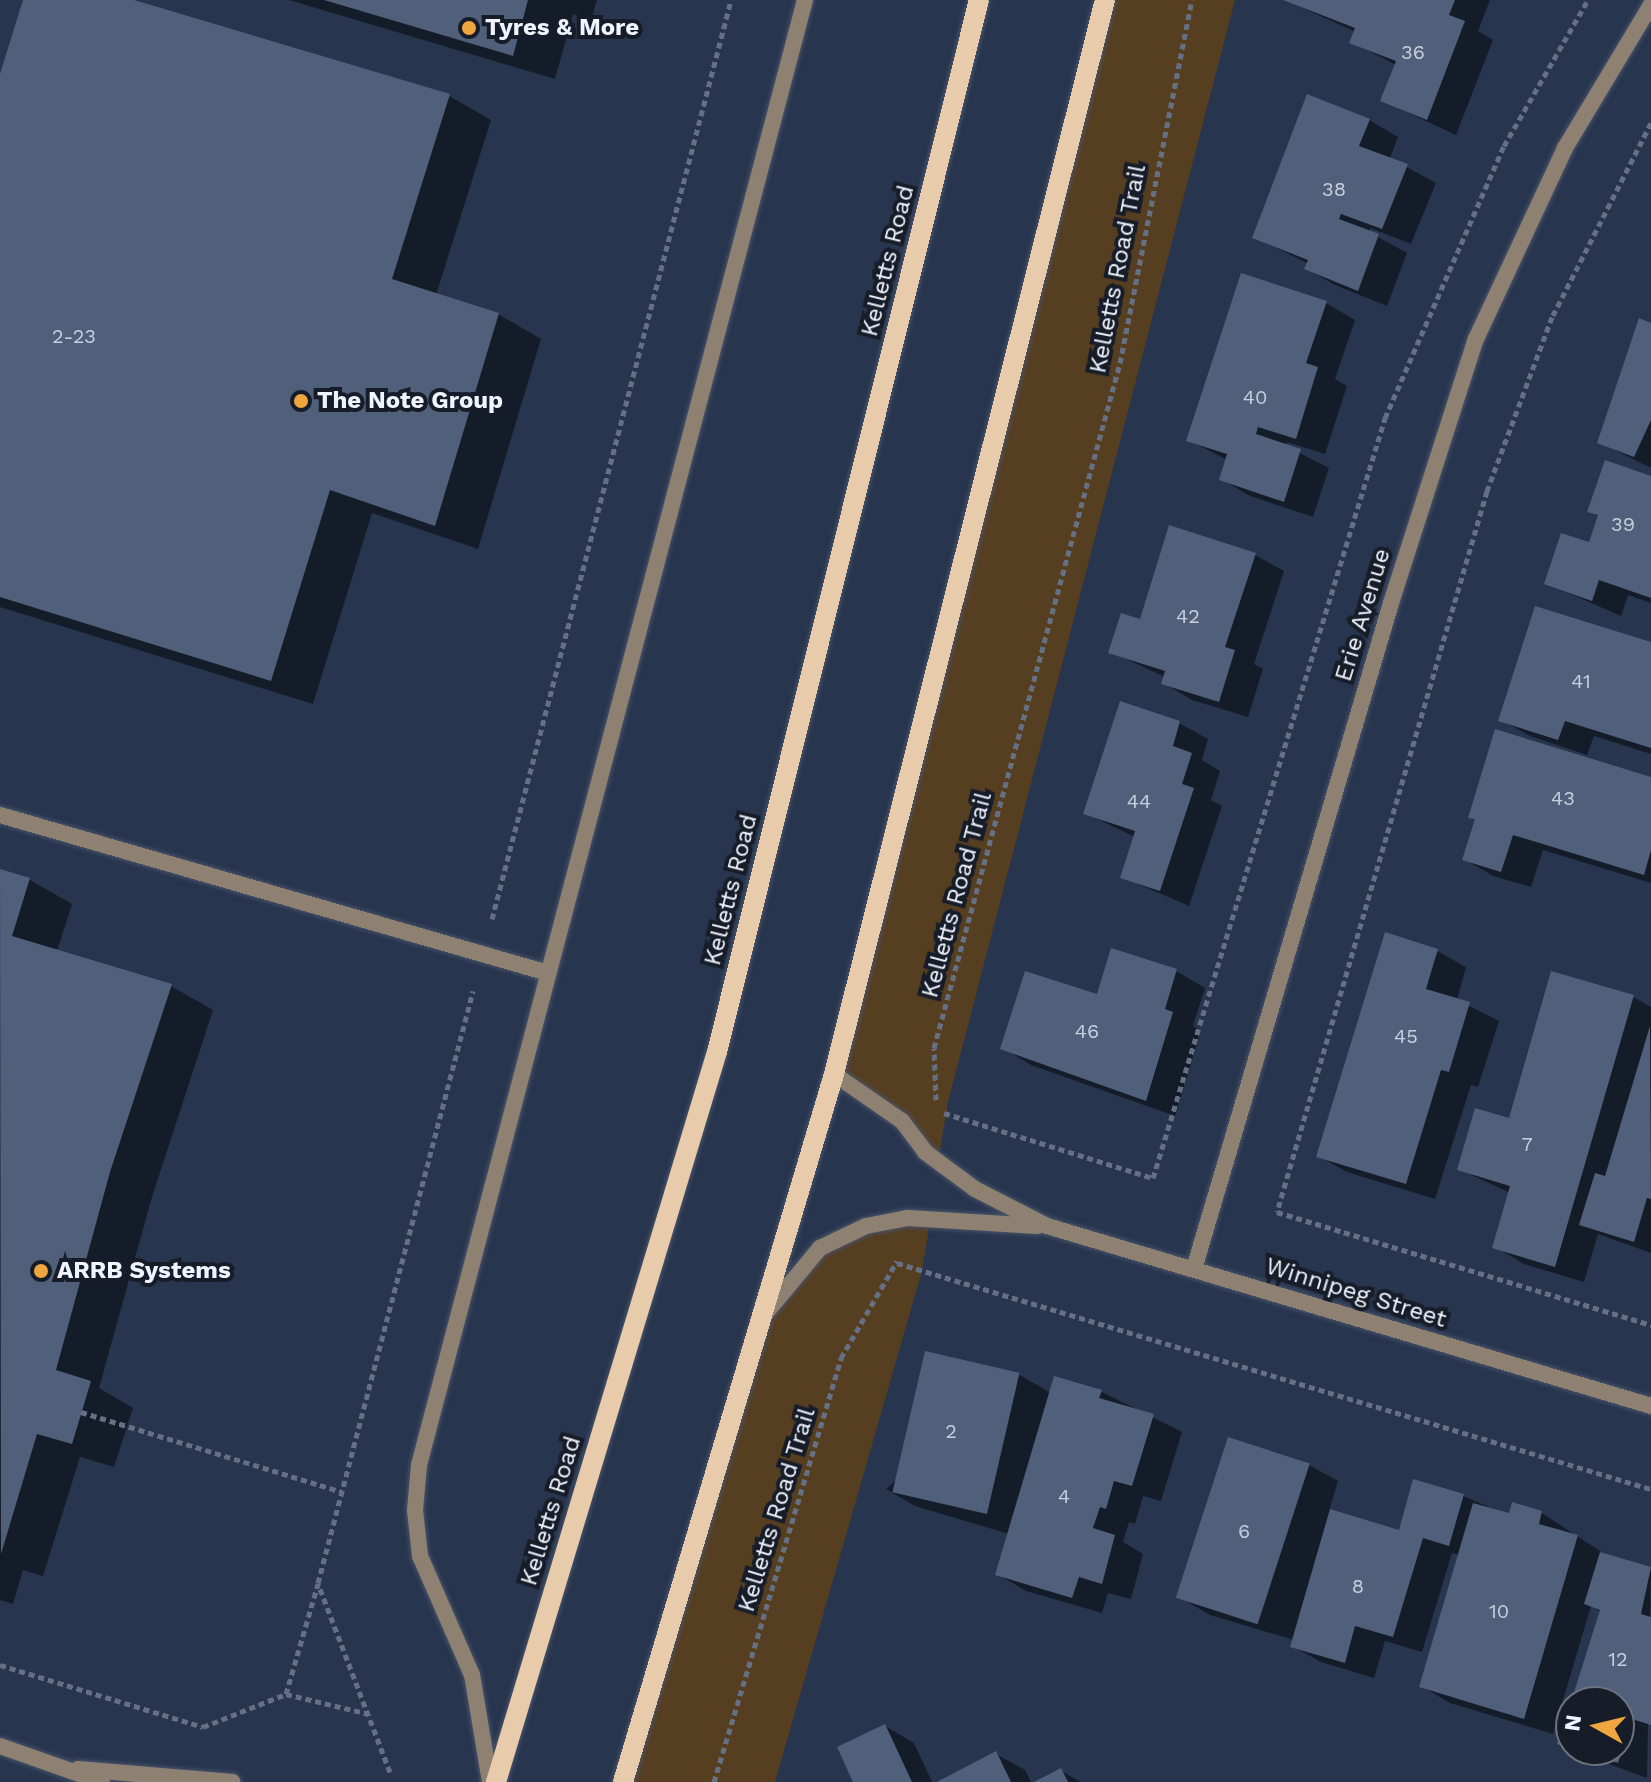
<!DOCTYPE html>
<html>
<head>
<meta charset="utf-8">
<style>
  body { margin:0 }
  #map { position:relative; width:1651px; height:1782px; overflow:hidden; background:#28354e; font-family:"Work Sans",sans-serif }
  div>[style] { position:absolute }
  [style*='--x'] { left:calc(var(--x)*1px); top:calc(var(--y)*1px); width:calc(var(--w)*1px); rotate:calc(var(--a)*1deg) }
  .green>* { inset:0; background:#563e21 }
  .shadow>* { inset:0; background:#0007 }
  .building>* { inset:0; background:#50607b; transform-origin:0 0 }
  .path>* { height:5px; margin-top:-2.5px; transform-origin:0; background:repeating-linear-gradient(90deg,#667084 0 6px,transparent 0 10px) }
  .roads { filter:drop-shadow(0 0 2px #48546a) drop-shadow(0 0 2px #48546a) }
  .lane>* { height:16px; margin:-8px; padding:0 8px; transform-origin:8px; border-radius:8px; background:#8e8171 }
  .street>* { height:16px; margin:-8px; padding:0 8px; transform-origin:8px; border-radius:8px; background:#8e8171 }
  .primary>* { height:20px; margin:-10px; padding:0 10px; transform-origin:10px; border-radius:10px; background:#e7cbab }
  .dots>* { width:22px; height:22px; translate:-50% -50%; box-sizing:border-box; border:4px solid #171d28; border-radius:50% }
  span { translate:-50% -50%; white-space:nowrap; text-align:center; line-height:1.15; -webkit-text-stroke:8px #171d28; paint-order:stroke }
  .number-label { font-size:20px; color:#c7cfdd }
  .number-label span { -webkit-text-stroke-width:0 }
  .poi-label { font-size:24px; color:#eff4fe; font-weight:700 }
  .left { translate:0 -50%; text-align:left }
  .street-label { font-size:24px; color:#eff4fe }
  .north { position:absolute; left:1555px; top:1686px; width:80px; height:80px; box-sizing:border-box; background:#171d28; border:2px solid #6d737e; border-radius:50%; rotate:278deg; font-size:22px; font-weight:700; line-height:32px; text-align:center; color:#eff4fe }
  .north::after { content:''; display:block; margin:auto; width:28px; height:36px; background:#f0a63f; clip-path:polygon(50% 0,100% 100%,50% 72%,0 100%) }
</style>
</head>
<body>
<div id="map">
  <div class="green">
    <div style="clip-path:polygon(1105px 0,1235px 0,948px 1102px,938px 1162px,902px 1121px,834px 1074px)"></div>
    <div style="clip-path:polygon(931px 1216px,922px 1271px,775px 1782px,623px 1782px,766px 1313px,820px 1248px,866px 1226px)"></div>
  </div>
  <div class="shadow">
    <div style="clip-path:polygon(25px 0,128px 0,449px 96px,491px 120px,436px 295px,498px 314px,541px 339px,478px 549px,372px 513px,313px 704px,0 607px,0 81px)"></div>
    <div style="clip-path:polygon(289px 0,597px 0,591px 20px,573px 14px,555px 79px)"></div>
    <div style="clip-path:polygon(1285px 0,1490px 0,1478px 31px,1493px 40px,1456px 135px,1383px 101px,1396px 65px,1352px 42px,1356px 32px)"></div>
    <div style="clip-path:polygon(1369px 120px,1398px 137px,1390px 158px,1436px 183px,1411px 244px,1370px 228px,1369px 232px,1407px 253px,1387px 306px,1335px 285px,1307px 269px,1309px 264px,1254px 237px)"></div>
    <div style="clip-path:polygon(1326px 303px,1355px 320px,1335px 379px,1347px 386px,1325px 454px,1287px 442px,1286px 446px,1329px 468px,1313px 517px,1250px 496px,1221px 479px,1227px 460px,1189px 440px)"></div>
    <div style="clip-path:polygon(1651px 325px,1651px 468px,1599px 442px)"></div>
    <div style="clip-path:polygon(1651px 478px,1651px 603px,1628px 595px,1621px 616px,1546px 583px,1590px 545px,1600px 517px,1590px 511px)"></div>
    <div style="clip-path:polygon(1171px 528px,1255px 555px,1284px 571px,1254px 664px,1263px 669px,1248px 717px,1192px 700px,1163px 683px,1165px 677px,1111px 652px,1141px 622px)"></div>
    <div style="clip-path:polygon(1651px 644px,1651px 754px,1594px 736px,1587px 755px,1530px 736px,1501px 720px)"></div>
    <div style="clip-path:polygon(1179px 723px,1208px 739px,1202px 760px,1220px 771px,1211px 800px,1222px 806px,1189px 906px,1122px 877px,1135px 837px,1085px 813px)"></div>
    <div style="clip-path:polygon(1651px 779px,1651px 883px,1543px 850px,1531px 887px,1493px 876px,1464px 859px,1476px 820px,1470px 817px)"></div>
    <div style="clip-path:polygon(0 871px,30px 880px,72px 904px,57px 951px,171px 986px,213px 1010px,152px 1197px,99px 1388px,133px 1408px,114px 1467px,80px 1457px,43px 1576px,23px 1570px,13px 1604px,0 1600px)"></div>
    <div style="clip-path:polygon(1112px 950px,1176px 971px,1205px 988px,1193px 1026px,1201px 1031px,1175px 1116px,1031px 1065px,1003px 1048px,1098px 996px)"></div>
    <div style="clip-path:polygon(1437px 951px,1466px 967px,1457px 1000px,1499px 1021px,1478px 1087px,1471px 1085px,1435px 1199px,1347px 1172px,1318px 1156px)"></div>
    <div style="clip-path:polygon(1633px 997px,1651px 1007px,1651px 1253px,1598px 1234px,1584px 1282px,1524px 1264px,1495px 1247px,1510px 1193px,1459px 1169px)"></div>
    <div style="clip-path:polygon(1018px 1374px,1051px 1393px,1055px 1378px,1102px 1392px,1182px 1432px,1161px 1501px,1143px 1496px,1135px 1524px,1129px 1522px,1123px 1542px,1143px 1554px,1131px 1599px,1108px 1593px,1102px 1613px,1026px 1591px,997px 1574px,1009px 1534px,915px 1506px,886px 1489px)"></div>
    <div style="clip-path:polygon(1309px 1465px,1338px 1481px,1329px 1511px,1401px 1532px,1463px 1496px,1510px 1516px,1514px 1505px,1542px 1513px,1606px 1555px,1651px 1569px,1647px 1778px,1571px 1750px,1619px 1750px,1619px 1702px,1573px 1702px,1601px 1612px,1591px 1606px,1553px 1734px,1450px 1703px,1421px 1686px,1460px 1555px,1452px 1553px,1422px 1652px,1385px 1641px,1374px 1678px,1321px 1662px,1292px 1646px,1294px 1640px,1210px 1615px,1181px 1598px)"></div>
    <div style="clip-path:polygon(885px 1726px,914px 1743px,932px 1782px,855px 1782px)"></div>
    <div style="clip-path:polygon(996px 1754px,1025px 1770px,1031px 1782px,941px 1782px)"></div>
    <div style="clip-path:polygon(1061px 1771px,1081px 1782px,1039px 1782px)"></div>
  </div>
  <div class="building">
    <div style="clip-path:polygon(23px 0,134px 0,450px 94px,392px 279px,499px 313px,435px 526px,330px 490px,271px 681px,0 597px,0 74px)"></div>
    <div style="clip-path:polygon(324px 0,528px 0,513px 56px)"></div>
    <div style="clip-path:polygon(1283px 0,1455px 0,1449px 15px,1465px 21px,1427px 120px,1380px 101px,1396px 61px,1349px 43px,1355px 28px)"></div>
    <div style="clip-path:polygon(1307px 94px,1370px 119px,1359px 146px,1408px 164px,1382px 229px,1341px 214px,1339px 219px,1379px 234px,1358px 291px,1304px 269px,1308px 260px,1252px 238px)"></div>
    <div style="clip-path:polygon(1241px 273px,1327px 301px,1306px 363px,1318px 367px,1296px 439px,1258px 427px,1256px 434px,1301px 449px,1284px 502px,1219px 480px,1227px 454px,1186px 441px)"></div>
    <div style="clip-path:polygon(1639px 318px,1651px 323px,1651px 420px,1634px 457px,1597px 443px)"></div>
    <div style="clip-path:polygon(1605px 460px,1651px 476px,1651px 598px,1599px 580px,1592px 601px,1544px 584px,1561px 533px,1589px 542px,1598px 515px,1587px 512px)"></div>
    <div style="clip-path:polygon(1169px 525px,1256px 553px,1225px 647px,1235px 650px,1219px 702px,1161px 684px,1165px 671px,1108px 653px,1121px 613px,1140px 619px)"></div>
    <div style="clip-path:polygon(1535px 606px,1651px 642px,1651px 748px,1565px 721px,1558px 740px,1498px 721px)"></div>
    <div style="clip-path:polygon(1120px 701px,1180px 721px,1173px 746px,1192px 753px,1182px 784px,1194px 788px,1160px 891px,1120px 878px,1135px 831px,1083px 814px)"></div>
    <div style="clip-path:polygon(1495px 729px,1651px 777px,1651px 850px,1644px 875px,1513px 835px,1501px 872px,1462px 860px,1475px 819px,1468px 818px)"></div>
    <div style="clip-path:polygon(0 869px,30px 878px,12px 936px,172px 984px,110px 1172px,56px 1370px,91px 1381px,72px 1444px,37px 1434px,1px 1554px)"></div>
    <div style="clip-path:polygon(1385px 932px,1438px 949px,1426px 989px,1470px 1002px,1449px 1072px,1441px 1070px,1406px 1184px,1316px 1157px)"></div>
    <div style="clip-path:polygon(1111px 948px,1177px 969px,1165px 1009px,1173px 1012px,1146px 1101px,1000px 1049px,1025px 971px,1097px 994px)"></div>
    <div style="clip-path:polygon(1551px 971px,1634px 995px,1555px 1267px,1492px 1248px,1510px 1186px,1457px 1170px,1475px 1108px,1509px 1118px)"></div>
    <div style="clip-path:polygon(1650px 1026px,1651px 1199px,1647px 1198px,1634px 1242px,1579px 1225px,1595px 1173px,1605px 1176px)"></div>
    <div style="left:925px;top:1351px;width:97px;height:145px;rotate:13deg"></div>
    <div style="clip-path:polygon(1054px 1376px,1102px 1390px,1099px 1398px,1154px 1414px,1132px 1486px,1114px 1481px,1106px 1509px,1100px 1507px,1093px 1528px,1115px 1535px,1102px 1584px,1079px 1577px,1072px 1598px,995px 1575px)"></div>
    <div style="left:1228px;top:1437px;width:86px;height:169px;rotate:18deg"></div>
    <div style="clip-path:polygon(1413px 1479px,1464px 1494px,1449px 1546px,1423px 1538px,1393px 1637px,1355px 1626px,1345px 1663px,1290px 1647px,1330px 1509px,1399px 1530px)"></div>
    <div style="clip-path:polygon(1512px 1502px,1542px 1511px,1539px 1524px,1578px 1535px,1524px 1719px,1419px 1687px,1473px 1503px,1509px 1513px)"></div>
    <div style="clip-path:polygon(1600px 1552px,1651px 1567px,1641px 1614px,1651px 1617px,1651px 1725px,1632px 1719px,1618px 1763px,1578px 1751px,1619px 1750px,1619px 1702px,1571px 1702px,1600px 1610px,1584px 1604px)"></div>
    <div style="clip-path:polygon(1570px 1703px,1571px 1704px,1571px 1749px,1557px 1744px)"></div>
    <div style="clip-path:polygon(885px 1724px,912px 1782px,853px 1782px,837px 1747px)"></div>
    <div style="clip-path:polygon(996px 1751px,1011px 1782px,937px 1782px)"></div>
    <div style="clip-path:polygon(1061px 1768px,1068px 1782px,1034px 1782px)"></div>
  </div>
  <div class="path">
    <div style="--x:1651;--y:123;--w:218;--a:117"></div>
    <div style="--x:1552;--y:317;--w:186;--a:110.5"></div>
    <div style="--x:1487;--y:491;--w:751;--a:106.24"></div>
    <div style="--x:1277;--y:1212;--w:391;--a:16.8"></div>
    <div style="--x:492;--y:919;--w:950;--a:-75.42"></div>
    <div style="--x:936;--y:1100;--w:52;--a:-92.2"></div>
    <div style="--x:934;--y:1048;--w:710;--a:-74.81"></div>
    <div style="--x:1120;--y:363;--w:370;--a:-78.8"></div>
    <div style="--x:944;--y:1113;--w:219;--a:17.3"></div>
    <div style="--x:1153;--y:1178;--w:795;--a:-73.02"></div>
    <div style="--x:1385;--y:418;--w:297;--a:-66.4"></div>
    <div style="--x:1504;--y:146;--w:168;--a:-60.1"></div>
    <div style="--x:897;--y:1263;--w:787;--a:16.69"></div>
    <div style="--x:81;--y:1412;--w:273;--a:17"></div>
    <div style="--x:0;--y:1665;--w:212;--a:17"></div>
    <div style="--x:203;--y:1727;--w:89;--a:-21.7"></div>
    <div style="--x:286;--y:1694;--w:85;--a:13.5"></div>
    <div style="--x:286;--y:1694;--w:115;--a:-73.8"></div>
    <div style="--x:390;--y:1772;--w:202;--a:-110.9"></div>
    <div style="--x:318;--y:1583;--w:612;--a:-75.33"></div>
    <div style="--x:714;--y:1782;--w:443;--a:-73.3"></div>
    <div style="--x:841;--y:1358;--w:112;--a:-60"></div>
  </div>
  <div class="roads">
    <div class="lane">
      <div style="--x:0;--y:815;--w:570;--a:16.08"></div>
    </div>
    <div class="street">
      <div style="--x:834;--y:1074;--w:83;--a:34.7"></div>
      <div style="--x:902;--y:1121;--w:39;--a:53"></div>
      <div style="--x:925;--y:1152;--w:62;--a:36.5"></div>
      <div style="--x:975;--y:1189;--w:81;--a:27.2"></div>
      <div style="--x:1047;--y:1226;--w:630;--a:16.59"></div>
      <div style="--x:1194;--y:1269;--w:695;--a:-73.52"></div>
      <div style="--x:1391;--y:603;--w:277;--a:-72.2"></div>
      <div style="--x:1476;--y:339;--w:211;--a:-65"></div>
      <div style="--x:1565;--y:148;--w:167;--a:-59"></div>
      <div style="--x:766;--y:1313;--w:85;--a:-50.3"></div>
      <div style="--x:820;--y:1248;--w:51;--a:-25.6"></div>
      <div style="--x:866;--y:1226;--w:43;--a:-10.8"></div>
      <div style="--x:908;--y:1218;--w:130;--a:3.5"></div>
      <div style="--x:0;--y:1746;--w:108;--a:19.4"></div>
      <div style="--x:78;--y:1769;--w:155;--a:4.8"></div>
      <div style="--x:490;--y:1782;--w:109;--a:-99.5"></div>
      <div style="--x:472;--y:1675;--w:130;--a:-113.6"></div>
      <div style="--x:420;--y:1556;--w:46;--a:-96.2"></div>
      <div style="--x:415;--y:1510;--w:45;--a:-84.9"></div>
      <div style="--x:419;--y:1465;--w:1515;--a:-75.24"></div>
    </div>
    <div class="primary">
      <div style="--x:496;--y:1782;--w:763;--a:-73.16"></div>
      <div style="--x:717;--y:1052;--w:1084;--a:-76.02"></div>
      <div style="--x:623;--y:1782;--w:739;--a:-73.4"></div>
      <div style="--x:834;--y:1074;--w:1108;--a:-75.84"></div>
    </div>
  </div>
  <div class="dots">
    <div style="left:469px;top:28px;background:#f0a63f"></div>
    <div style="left:301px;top:401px;background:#f0a63f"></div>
    <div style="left:41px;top:1271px;background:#f0a63f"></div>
  </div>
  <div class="number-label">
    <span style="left:1413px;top:52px">36</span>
    <span style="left:1334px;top:189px">38</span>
    <span style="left:74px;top:336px">2-23</span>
    <span style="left:1255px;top:397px">40</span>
    <span style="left:1623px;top:524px">39</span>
    <span style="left:1188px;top:616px">42</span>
    <span style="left:1581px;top:681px">41</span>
    <span style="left:1563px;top:798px">43</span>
    <span style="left:1139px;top:801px">44</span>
    <span style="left:1087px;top:1031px">46</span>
    <span style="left:1406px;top:1036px">45</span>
    <span style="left:1527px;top:1144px">7</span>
    <span style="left:951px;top:1431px">2</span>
    <span style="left:1064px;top:1496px">4</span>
    <span style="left:1244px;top:1531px">6</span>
    <span style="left:1358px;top:1586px">8</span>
    <span style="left:1499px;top:1611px">10</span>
    <span style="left:1618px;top:1659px">12</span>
  </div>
  <div class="poi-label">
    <span class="left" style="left:485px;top:28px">Tyres &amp; More</span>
    <span class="left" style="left:317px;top:401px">The Note Group</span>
    <span class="left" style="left:57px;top:1271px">ARRB Systems</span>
  </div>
  <div class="street-label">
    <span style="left:888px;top:261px;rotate:-76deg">Kelletts Road</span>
    <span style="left:1118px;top:269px;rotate:-79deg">Kelletts Road Trail</span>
    <span style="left:1363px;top:615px;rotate:-73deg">Erie Avenue</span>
    <span style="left:731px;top:890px;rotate:-76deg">Kelletts Road</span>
    <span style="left:957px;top:895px;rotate:-75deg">Kelletts Road Trail</span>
    <span style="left:1356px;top:1293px;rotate:17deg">Winnipeg Street</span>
    <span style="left:777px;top:1510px;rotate:-73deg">Kelletts Road Trail</span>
    <span style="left:551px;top:1511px;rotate:-73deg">Kelletts Road</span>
  </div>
  <div class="north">N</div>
</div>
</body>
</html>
